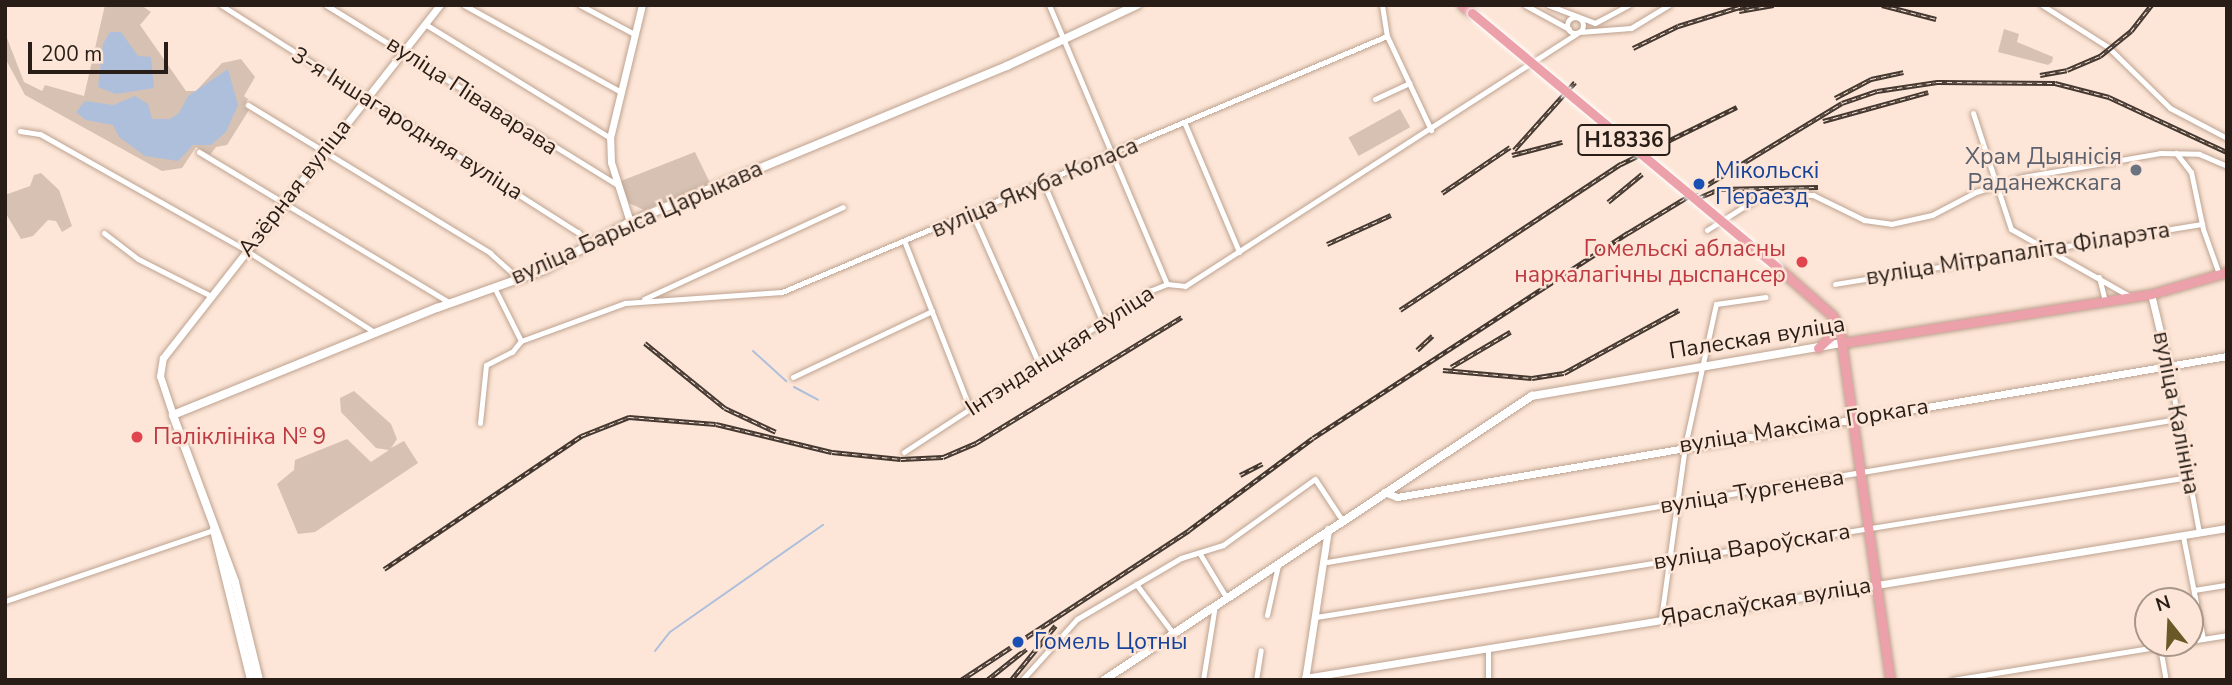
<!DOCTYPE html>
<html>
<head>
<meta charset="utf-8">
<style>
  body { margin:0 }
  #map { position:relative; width:2232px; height:685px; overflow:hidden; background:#fde6d7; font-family:"Nunito Sans",sans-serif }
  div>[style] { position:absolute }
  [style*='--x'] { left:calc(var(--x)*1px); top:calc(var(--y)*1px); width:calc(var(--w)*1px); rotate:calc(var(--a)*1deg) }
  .green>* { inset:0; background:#d6c1b2; transform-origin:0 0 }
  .water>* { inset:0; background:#aebfdc }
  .stream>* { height:2px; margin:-1px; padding:0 1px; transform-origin:1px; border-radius:1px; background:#aebfdc }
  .roads { filter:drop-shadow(0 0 2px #bda290) drop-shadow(0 0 2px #bda290) }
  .minor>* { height:5px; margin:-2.5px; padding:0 2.5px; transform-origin:2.5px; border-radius:2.5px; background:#fff }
  .minor>.ring { margin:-2.5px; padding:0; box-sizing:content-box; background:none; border:5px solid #fff; border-radius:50% }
  .tertiary>* { height:7px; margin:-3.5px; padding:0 3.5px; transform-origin:3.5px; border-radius:3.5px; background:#fff }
  .secondary>* { height:8px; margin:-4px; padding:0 4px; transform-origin:4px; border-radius:4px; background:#fff }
  .primary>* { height:9px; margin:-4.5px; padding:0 4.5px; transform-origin:4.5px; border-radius:4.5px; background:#eca0a9 }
  .rail>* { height:4.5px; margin-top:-2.25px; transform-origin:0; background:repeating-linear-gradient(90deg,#fde6d7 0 5px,#443830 0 10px); box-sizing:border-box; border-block:2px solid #443830 }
  .bridges { filter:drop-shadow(0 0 2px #fff) drop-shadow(0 0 2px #fff) }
  .primary-bridge>* { height:9px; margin:-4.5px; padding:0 4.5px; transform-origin:4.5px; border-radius:4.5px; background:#eca0a9 }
  .dots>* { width:19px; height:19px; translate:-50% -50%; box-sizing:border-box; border:4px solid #fde6d7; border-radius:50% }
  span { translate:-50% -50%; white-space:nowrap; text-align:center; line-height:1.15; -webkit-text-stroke:5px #fde6d7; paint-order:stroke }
  .shield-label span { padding:2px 5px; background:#fde6d7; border:2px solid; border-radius:5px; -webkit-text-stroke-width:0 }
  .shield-label { font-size:21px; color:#281e17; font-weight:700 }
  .street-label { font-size:23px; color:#281e17 }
  .worship-label { font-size:23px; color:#5b616d }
  .right { translate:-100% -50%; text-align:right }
  .transit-label { font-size:23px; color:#164399 }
  .left { translate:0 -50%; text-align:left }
  .health-label { font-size:23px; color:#be3a42 }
  .frame { position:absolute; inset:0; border:7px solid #281e17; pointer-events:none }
  .north { position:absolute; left:2134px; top:587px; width:70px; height:70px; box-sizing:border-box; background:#fde6d7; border:2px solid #a8968a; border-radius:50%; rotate:342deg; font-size:19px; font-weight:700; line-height:28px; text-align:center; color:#281e17 }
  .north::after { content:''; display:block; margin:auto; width:24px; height:32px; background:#6a5826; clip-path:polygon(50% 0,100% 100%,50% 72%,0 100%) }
  .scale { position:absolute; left:28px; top:42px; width:140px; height:32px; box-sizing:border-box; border:4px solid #281e17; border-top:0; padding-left:9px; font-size:21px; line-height:24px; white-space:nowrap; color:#281e17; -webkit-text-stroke:5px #fde6d7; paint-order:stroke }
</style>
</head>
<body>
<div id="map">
  <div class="green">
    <div style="clip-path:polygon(105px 5px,141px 5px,151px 12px,140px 25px,186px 91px,196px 91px,222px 63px,241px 59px,255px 77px,244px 96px,248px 99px,244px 106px,249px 110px,227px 145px,216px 147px,210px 155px,196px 147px,182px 168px,162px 171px,25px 95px,5px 58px,5px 33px,24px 82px,42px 91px,45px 85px,84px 96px)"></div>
    <div style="clip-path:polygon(2004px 29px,2019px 34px,2017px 42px,2053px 57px,2052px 62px,2048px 65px,1998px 52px)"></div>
    <div style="left:1400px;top:109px;width:21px;height:59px;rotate:61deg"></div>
    <div style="clip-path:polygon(695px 152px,710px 183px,644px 210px,629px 203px,621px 181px)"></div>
    <div style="clip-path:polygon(41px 173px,59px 190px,72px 226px,62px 232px,56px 221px,48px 220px,33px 236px,21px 239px,5px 212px,5px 195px,30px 186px,34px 175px)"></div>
    <div style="clip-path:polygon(354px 391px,391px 424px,397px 439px,391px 448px,404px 441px,418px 463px,315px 532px,298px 534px,277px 484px,294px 470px,295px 460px,347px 439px,371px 462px,389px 450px,376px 448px,341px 412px,340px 398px)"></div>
  </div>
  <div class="water">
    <div style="clip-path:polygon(110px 32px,121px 32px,138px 56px,151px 57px,154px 88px,116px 94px,98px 87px,103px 44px)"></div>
    <div style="clip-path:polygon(228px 69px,238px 105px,226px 132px,211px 145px,193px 145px,178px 161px,145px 156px,119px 137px,113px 125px,86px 120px,76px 112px,85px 101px,113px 105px,135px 96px,148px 104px,152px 119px,170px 119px,179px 113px,188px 96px)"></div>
  </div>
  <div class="stream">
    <div style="--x:753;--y:351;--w:45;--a:42.3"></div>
    <div style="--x:794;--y:387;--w:27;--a:28"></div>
    <div style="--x:655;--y:651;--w:24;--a:-52"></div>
    <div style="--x:670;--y:632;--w:187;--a:-35"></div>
  </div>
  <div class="roads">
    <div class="minor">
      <div style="--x:221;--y:5;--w:423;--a:32.5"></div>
      <div style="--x:578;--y:232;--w:17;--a:50"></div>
      <div style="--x:326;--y:5;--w:342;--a:31.7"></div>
      <div style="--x:464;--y:5;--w:179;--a:29"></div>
      <div style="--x:580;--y:5;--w:61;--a:28.2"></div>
      <div style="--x:1049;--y:5;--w:303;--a:67.1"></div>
      <div style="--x:1382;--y:5;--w:31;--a:81"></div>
      <div style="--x:1387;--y:36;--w:104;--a:64.9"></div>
      <div style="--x:1525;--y:5;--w:50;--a:28.6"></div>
      <div style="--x:1548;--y:5;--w:50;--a:21"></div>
      <div style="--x:1595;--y:23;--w:38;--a:-28"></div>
      <div style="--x:2042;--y:5;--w:78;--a:32.5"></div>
      <div style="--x:2108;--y:47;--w:87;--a:44.5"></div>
      <div style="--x:2170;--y:108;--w:64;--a:27.8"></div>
      <div class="ring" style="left:1567px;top:17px;width:11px;height:11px"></div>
      <div style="--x:425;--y:24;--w:217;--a:31.6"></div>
      <div style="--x:1579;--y:32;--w:52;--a:-4.4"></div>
      <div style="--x:1631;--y:28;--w:44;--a:-31.2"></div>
      <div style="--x:1375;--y:99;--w:38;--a:-25"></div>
      <div style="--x:248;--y:105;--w:284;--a:31.4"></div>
      <div style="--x:490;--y:253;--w:38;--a:42"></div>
      <div style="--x:1973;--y:113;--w:122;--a:71.9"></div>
      <div style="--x:2011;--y:229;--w:138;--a:29.5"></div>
      <div style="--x:1185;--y:124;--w:139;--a:67.1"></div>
      <div style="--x:20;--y:131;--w:20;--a:9"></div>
      <div style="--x:40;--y:134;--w:234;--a:29.4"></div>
      <div style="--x:244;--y:249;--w:156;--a:32.5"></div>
      <div style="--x:199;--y:152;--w:293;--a:31"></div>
      <div style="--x:2176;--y:153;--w:24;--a:52"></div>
      <div style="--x:2191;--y:172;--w:58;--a:78.1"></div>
      <div style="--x:2203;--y:229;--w:48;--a:70.4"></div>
      <div style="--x:1044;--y:184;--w:151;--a:67"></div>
      <div style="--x:973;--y:215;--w:163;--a:66.1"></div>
      <div style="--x:1707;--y:230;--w:67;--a:-32.3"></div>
      <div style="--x:1764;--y:194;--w:49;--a:1.2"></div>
      <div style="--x:1813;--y:195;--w:57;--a:26.1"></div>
      <div style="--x:1864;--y:220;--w:27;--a:8"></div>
      <div style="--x:1891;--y:224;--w:42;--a:-12.4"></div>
      <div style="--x:1932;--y:215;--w:50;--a:-27.6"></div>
      <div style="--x:1976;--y:192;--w:49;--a:-17.7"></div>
      <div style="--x:2023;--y:177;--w:139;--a:-9.9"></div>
      <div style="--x:2160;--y:153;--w:39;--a:1"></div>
      <div style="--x:2199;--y:154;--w:30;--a:23"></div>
      <div style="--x:104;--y:233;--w:43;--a:37.4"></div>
      <div style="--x:138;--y:259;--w:82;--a:26.9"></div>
      <div style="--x:905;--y:243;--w:178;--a:68.6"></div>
      <div style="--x:2099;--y:277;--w:25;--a:76"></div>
      <div style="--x:1835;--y:284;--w:372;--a:-9.3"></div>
      <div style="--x:494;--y:287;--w:60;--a:63.4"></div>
      <div style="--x:521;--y:341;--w:111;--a:-20.1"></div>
      <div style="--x:625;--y:303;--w:157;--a:-4"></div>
      <div style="--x:782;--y:292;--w:657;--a:-22.94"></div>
      <div style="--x:644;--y:299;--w:219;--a:-24.8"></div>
      <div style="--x:2168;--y:365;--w:171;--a:79.5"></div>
      <div style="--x:793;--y:377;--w:154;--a:-25.4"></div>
      <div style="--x:480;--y:423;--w:58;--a:-84.1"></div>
      <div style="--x:486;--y:365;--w:29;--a:-27"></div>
      <div style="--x:512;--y:352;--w:14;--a:-51"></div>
      <div style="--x:904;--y:452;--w:296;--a:-33.2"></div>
      <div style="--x:1152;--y:290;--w:16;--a:-22"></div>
      <div style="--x:1167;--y:284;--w:18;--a:6"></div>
      <div style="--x:1185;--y:286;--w:467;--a:-32.8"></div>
      <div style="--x:2183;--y:536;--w:105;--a:79"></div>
      <div style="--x:1200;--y:554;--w:50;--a:58.8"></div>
      <div style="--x:1327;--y:562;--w:862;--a:-9.55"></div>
      <div style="--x:1136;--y:584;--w:61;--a:52.9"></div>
      <div style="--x:2194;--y:590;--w:33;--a:-9"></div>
      <div style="--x:5;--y:601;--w:221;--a:-18.8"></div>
      <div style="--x:1267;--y:615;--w:51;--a:-77.6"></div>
      <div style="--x:1316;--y:617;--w:884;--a:-9.11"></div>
      <div style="--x:1661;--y:619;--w:175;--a:-82.1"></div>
      <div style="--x:1685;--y:446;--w:145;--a:-77.7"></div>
      <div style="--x:1716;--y:304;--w:50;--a:-8"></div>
      <div style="--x:2190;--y:641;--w:37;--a:-9"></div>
      <div style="--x:2160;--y:647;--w:34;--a:80"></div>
      <div style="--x:1022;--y:680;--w:82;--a:-48"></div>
      <div style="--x:1077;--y:619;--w:121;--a:-30.4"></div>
      <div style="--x:1181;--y:558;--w:44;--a:-17.2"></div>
      <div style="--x:1223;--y:545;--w:113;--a:-35.7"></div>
      <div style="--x:1315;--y:479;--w:49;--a:56.6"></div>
      <div style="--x:1203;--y:680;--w:76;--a:-80.9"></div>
      <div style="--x:1256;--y:680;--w:30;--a:-81"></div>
      <div style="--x:1488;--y:680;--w:30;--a:-90"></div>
      <div style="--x:1952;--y:680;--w:232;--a:-9.2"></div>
    </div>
    <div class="tertiary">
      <div style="--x:630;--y:222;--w:63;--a:-107.6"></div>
      <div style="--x:611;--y:162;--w:24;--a:-92"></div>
      <div style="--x:610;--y:138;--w:137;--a:-76.5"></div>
      <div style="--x:2151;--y:294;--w:73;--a:76.5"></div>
      <div style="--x:173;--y:415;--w:41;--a:-108.4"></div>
      <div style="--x:160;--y:376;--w:18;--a:-81"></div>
      <div style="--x:163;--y:358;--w:449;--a:-51.9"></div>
      <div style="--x:1384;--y:492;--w:14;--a:21"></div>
      <div style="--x:1397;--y:497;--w:842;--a:-9.64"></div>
      <div style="--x:1305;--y:678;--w:934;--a:-9.24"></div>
      <div style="--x:1305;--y:680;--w:153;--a:-81.3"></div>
    </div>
    <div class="secondary">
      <div style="--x:214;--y:530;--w:154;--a:76.1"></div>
      <div style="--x:259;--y:680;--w:101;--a:-103.8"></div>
      <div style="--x:235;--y:582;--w:178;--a:-110.4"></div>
      <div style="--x:173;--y:415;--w:285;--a:-22.1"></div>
      <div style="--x:437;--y:308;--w:114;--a:-19.6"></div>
      <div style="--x:544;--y:270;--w:98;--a:-29.2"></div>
      <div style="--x:630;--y:222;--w:408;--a:-22.5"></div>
      <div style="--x:1007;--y:66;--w:144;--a:-25.1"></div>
      <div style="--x:1104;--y:680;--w:514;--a:-33.57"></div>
      <div style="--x:1532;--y:396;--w:314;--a:-9.7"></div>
    </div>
    <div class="primary">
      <div style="--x:1462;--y:5;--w:13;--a:39"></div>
      <div style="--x:1777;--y:267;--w:74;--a:41.2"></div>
      <div style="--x:1833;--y:316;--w:17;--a:66"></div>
      <div style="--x:1840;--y:332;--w:352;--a:81.8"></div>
      <div style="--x:1842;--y:343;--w:313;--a:-9"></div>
      <div style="--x:2151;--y:294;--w:79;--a:-16.1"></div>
      <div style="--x:1818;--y:348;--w:16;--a:-43"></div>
      <div style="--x:1830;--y:337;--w:16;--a:-68"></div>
    </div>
  </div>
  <div class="rail">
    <div style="--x:1882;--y:5;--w:56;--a:14.5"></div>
    <div style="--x:1739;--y:11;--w:35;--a:-10"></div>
    <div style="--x:1633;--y:48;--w:50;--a:-26.1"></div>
    <div style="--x:1678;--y:26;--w:71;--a:-17.2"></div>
    <div style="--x:2040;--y:75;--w:27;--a:-10"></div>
    <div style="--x:2067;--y:70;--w:36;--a:-23"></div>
    <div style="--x:2100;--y:56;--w:40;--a:-39"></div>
    <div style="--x:2131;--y:31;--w:33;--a:-52"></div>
    <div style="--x:1835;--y:98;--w:41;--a:-27.8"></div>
    <div style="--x:1871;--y:79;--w:33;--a:-12"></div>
    <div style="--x:1823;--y:121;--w:109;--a:-15.4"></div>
    <div style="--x:1514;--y:150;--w:91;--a:-48.1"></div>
    <div style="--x:1512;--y:155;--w:52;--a:-14.6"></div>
    <div style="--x:1442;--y:193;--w:82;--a:-34.1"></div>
    <div style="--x:1698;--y:198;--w:23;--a:-23"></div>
    <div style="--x:1719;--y:189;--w:99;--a:-1.2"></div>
    <div style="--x:1608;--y:202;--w:44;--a:-39.5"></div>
    <div style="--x:1327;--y:244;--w:70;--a:-24.4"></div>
    <div style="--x:1400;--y:310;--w:265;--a:-33.5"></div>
    <div style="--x:1621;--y:164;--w:129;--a:-26.2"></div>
    <div style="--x:645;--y:343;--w:103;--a:39.1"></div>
    <div style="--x:725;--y:408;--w:56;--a:25.2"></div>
    <div style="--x:1417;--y:350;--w:21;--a:-43"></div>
    <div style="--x:1451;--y:367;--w:69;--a:-30.7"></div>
    <div style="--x:1443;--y:370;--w:89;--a:5.1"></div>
    <div style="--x:1532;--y:378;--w:32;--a:-9"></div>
    <div style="--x:1564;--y:373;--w:131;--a:-28.7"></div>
    <div style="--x:1240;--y:475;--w:25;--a:-27"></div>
    <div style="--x:384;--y:569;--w:238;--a:-34"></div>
    <div style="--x:581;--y:436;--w:52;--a:-21.6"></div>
    <div style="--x:629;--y:417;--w:87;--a:4.6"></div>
    <div style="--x:716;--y:424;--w:119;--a:13.6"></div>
    <div style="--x:832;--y:452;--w:69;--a:5.8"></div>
    <div style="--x:901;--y:459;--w:42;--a:-2.7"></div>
    <div style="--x:943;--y:457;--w:36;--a:-23"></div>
    <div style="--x:976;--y:443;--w:241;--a:-31.5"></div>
    <div style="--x:961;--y:680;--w:273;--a:-33.3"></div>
    <div style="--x:1189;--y:530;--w:154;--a:-36.6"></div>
    <div style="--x:1313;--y:438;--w:376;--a:-33.1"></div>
    <div style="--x:1628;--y:233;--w:250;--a:-31.3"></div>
    <div style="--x:1842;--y:103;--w:37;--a:-19"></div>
    <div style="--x:1877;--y:91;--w:61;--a:-8.5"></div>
    <div style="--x:1937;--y:82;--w:118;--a:0.5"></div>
    <div style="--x:2055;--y:83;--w:56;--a:14.5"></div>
    <div style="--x:2109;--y:97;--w:130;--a:25"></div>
    <div style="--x:987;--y:680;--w:50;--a:-38.5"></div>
    <div style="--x:1011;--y:680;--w:70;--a:-50.8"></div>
  </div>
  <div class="bridges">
    <div class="primary-bridge">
      <div style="--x:1472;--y:13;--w:397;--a:39.8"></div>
    </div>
  </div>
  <div class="dots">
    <div style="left:2136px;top:170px;background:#6b7280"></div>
    <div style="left:1699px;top:184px;background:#1a4fb4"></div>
    <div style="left:1802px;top:262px;background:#e0444e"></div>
    <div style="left:137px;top:437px;background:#e0444e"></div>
    <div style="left:1018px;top:642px;background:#1a4fb4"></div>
  </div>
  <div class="shield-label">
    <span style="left:1624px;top:140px">Н18336</span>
  </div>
  <div class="street-label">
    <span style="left:472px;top:96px;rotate:33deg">вуліца Піваварава</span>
    <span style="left:407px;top:124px;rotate:32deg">3-я Іншагародняя вуліца</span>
    <span style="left:295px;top:188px;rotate:-52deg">Азёрная вуліца</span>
    <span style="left:1035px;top:188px;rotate:-23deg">вуліца Якуба Коласа</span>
    <span style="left:637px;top:223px;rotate:-24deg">вуліца Барыса Царыкава</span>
    <span style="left:2018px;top:254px;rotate:-9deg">вуліца Мітрапаліта Філарэта</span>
    <span style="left:1757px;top:338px;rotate:-9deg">Палеская вуліца</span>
    <span style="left:1060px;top:351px;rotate:-33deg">Інтэнданцкая вуліца</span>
    <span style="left:2176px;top:413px;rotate:79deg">вуліца Калініна</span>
    <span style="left:1804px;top:426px;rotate:-9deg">вуліца Максіма Горкага</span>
    <span style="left:1752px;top:492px;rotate:-9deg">вуліца Тургенева</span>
    <span style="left:1752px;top:547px;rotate:-9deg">вуліца Вароўскага</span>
    <span style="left:1766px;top:602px;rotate:-9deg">Яраслаўская вуліца</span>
  </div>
  <div class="worship-label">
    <span class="right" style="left:2122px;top:170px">Храм Дыянісія<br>Раданежскага</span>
  </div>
  <div class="transit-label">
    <span class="left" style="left:1715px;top:184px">Мікольскі<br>Пераезд</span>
    <span class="left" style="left:1034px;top:642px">Гомель Цотны</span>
  </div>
  <div class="health-label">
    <span class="right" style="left:1786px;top:262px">Гомельскі абласны<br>наркалагічны дыспансер</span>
    <span class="left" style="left:153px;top:437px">Паліклініка № 9</span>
  </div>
  <div class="frame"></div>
  <div class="north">N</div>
  <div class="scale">200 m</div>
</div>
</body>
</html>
